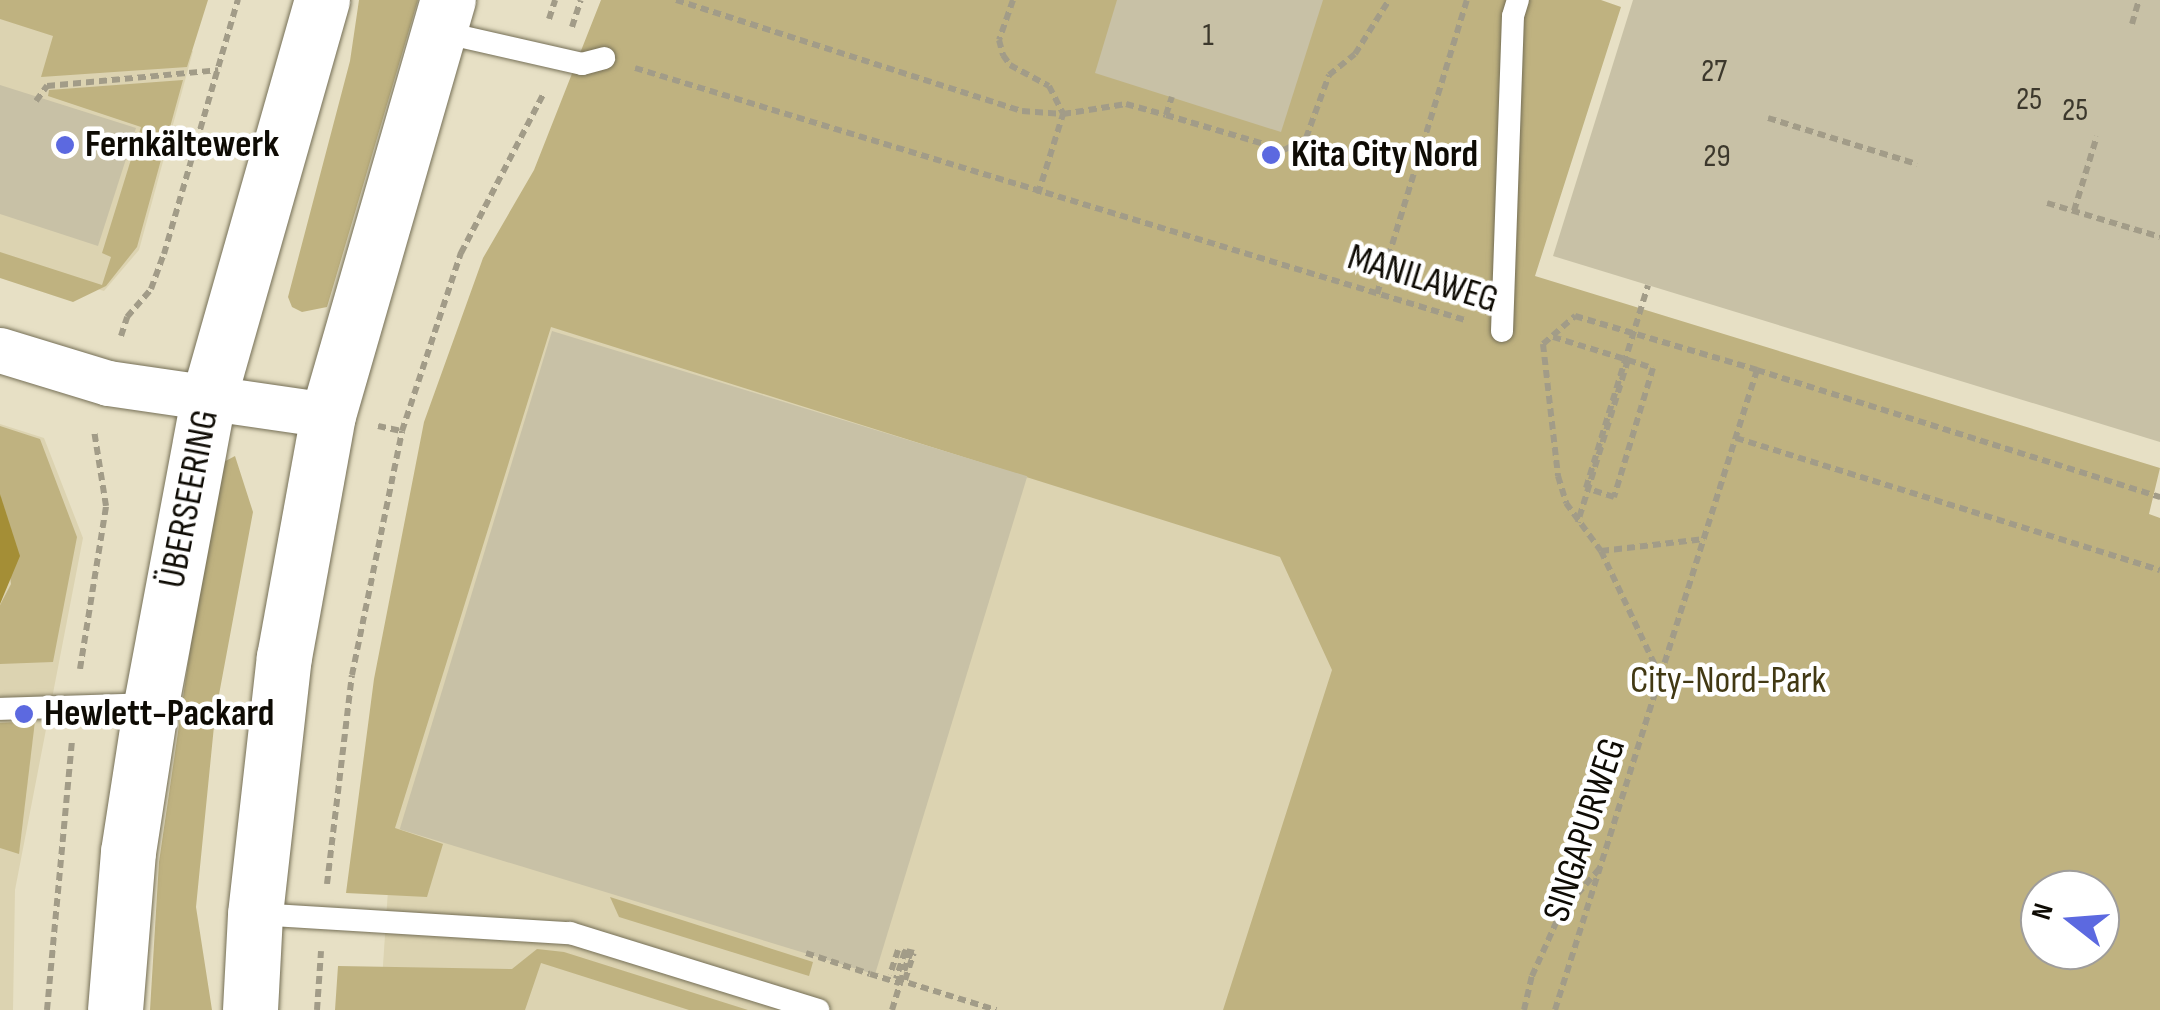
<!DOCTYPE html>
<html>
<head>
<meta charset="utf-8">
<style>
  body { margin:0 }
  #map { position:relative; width:2160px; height:1010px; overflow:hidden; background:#e7e0c5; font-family:"Sofia Sans Condensed",sans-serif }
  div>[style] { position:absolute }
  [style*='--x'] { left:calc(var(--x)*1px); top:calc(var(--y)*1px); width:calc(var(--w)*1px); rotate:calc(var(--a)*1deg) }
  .built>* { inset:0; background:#dcd3b1 }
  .green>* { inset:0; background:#bfb280 }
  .water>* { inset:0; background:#a48e36 }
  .building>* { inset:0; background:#c8c1a6; transform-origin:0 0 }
  .path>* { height:6px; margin-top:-3px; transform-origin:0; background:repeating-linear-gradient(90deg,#a29c88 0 8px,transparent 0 13px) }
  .roads { filter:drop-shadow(0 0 2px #756f56) drop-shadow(0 0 2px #756f56) }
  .lane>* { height:22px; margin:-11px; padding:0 11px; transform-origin:11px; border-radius:11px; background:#fff }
  .street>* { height:45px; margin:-22.5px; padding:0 22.5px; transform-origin:22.5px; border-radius:22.5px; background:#fff }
  .secondary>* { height:55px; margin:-27.5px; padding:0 27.5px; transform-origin:27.5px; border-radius:27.5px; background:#fff }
  .path-bridge>* { height:6px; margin-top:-3px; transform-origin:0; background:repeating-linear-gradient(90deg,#a29c88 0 8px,transparent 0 13px) }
  .dots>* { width:28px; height:28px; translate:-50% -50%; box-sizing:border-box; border:5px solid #fff; border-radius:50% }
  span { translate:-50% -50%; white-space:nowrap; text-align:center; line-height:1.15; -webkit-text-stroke:9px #fff; paint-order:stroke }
  .number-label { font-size:32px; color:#3c382c }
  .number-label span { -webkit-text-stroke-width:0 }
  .poi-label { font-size:38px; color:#0e0b04; font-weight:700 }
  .left { translate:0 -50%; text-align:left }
  .street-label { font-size:38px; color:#0e0b04 }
  .park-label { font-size:38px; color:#423913 }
  .north { position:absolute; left:2020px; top:870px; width:100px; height:100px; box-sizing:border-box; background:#fff; border:2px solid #9f9d9b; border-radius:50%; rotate:287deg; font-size:28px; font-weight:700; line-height:40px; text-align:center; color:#0e0b04 }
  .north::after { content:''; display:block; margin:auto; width:35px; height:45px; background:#5c69e0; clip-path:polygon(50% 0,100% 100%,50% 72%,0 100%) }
</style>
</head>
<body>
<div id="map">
  <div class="built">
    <div style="clip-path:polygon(0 0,31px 0,193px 51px,139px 250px,104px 291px,0 258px)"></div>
    <div style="clip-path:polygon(504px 271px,1332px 539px,1399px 670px,1292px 1010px,380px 1010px,391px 845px)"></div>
    <div style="clip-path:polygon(0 424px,44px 438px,83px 538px,15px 890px,13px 1010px,0 1010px)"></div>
  </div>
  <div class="green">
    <div style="clip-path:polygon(0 0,208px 0,187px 67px,41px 77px,53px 36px,0 19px)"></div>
    <div style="clip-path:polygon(359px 0,418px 0,327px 307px,302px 312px,292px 307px,288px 297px,350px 61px)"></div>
    <div style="clip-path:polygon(evenodd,601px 0,1601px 0,1621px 7px,1535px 276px,2160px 468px,2149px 514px,2160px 518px,2160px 1010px,1223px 1010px,1332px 670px,1280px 557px,551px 327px,395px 828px,443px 844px,427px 897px,346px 893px,374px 679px,424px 422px,483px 258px,534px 170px,601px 0,2040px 890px,2100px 890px,2100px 950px,2040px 950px,2040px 890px)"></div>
    <div style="clip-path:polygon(183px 80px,137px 247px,106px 286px,73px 302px,0 278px,0 252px,102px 285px,111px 257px,102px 253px,141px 127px,48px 96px,49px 90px)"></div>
    <div style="clip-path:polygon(0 426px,40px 439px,77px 537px,53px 662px,0 664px,0 605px,11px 584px,0 494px)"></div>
    <div style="clip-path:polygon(235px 456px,253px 512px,215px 716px,196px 907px,212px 1010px,150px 1010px,159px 862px,190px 650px,220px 464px)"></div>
    <div style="clip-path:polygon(35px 721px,19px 854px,0 848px,0 723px)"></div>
    <div style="clip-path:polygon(610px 897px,813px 962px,809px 976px,619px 917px)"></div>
    <div style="clip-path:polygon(537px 949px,564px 952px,748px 1010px,689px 1010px,541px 963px,525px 1010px,335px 1010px,338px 966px,512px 969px)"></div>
  </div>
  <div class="water">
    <div style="clip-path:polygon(0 494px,20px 556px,0 604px)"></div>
  </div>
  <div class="building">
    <div style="clip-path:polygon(1117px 0,1323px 0,1281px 132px,1095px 73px)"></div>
    <div style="clip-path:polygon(1633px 0,2160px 0,2160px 442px,1553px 256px)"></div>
    <div style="clip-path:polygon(0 85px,136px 128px,98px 246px,0 214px)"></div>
    <div style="left:552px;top:331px;width:497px;height:521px;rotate:17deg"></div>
  </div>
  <div class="path">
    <div style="--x:676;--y:0;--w:363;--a:17.8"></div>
    <div style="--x:1022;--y:111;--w:41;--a:4.2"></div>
    <div style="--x:1063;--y:114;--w:64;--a:-9"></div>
    <div style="--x:1126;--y:104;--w:41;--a:15.4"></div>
    <div style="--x:1166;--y:115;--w:19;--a:-72"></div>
    <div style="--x:1013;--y:0;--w:42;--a:109.3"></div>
    <div style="--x:999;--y:40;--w:16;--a:75"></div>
    <div style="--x:1003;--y:55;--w:12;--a:55"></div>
    <div style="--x:1010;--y:65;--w:44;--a:28.3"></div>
    <div style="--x:1049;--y:86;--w:30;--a:63"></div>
    <div style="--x:549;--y:19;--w:20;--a:-72"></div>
    <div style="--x:2132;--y:24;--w:25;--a:-74"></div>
    <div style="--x:572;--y:27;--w:28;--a:-72"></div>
    <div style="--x:635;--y:68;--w:867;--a:16.89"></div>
    <div style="--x:36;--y:101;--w:19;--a:-54"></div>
    <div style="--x:47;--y:86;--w:172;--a:-5.3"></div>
    <div style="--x:1166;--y:115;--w:123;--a:16.5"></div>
    <div style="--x:1284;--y:150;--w:25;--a:-29"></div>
    <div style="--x:1306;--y:138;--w:67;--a:-69.9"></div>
    <div style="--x:1329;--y:75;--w:33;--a:-39"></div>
    <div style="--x:1355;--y:54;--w:64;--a:-57.8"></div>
    <div style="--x:1768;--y:118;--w:156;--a:17.2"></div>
    <div style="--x:1038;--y:194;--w:84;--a:-72.6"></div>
    <div style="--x:2047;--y:203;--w:118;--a:16.7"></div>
    <div style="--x:2074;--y:211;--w:78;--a:-73"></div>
    <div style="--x:1377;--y:294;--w:307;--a:-73"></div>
    <div style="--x:121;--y:336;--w:20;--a:-72"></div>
    <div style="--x:127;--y:317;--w:37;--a:-49"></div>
    <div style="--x:151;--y:289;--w:37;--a:-70"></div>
    <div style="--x:164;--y:254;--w:265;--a:-73.8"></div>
    <div style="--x:1553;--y:337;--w:78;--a:17"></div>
    <div style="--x:1628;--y:360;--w:170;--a:107.2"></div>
    <div style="--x:1543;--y:344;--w:43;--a:-41.2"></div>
    <div style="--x:1575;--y:316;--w:190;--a:16.5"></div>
    <div style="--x:1757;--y:370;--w:671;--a:107.52"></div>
    <div style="--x:1543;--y:344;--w:133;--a:83.5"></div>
    <div style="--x:1558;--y:476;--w:28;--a:73"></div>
    <div style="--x:1566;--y:503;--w:59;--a:53.9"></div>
    <div style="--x:1601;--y:551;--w:140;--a:64.7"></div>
    <div style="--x:1757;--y:370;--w:423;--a:17.5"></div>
    <div style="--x:378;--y:426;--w:25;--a:12"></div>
    <div style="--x:1736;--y:438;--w:444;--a:17.3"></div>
    <div style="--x:1601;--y:551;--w:104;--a:-6.6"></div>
    <div style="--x:80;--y:669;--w:165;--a:-80.9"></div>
    <div style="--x:106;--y:506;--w:77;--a:-99"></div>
    <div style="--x:327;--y:884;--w:210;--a:-83.2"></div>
    <div style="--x:352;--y:675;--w:249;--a:-78.4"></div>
    <div style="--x:402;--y:431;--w:188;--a:-71.7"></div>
    <div style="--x:461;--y:253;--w:180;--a:-62.6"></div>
    <div style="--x:806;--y:953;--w:67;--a:18.2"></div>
    <div style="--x:905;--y:980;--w:28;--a:-72"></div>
    <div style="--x:914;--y:953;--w:9;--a:-167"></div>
    <div style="--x:905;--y:951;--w:29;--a:108"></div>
    <div style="--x:896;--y:979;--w:105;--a:17.2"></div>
    <div style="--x:47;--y:1010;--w:270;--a:-84.7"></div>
    <div style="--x:317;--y:1010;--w:59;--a:-86.1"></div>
    <div style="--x:892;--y:1010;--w:28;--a:-73"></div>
    <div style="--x:1524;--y:1010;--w:35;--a:-77"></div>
    <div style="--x:1532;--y:976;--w:68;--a:-65.7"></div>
    <div style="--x:1560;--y:914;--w:61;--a:-49"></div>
  </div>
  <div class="roads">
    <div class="lane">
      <div style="--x:437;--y:31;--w:149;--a:12.8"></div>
      <div style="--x:582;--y:64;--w:23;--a:-15"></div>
      <div style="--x:1502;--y:331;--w:315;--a:-88"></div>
      <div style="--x:1513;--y:16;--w:17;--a:-73"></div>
      <div style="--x:0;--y:709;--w:151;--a:-1.9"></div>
      <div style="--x:255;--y:914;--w:316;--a:3.5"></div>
      <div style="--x:570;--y:933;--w:260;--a:17.2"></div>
    </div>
    <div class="street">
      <div style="--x:0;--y:350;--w:113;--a:17"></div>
      <div style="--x:108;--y:383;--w:222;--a:8.3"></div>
    </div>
    <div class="secondary">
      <div style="--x:115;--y:1010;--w:159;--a:-85.3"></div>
      <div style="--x:128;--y:852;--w:150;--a:-81.2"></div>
      <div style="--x:151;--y:704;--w:309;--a:-79.4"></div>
      <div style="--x:208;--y:400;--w:416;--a:-74.1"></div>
      <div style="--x:250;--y:1010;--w:96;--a:-87"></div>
      <div style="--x:255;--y:914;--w:259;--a:-83.6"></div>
      <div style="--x:284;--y:657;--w:246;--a:-79.7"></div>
      <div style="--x:328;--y:415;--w:432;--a:-73.9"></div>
    </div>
  </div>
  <div class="path-bridge">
    <div style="--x:1628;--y:360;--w:26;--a:18"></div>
    <div style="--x:1653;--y:368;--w:135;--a:106.8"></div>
    <div style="--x:1614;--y:497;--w:29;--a:-162"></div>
    <div style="--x:1586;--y:488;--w:212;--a:-73"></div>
    <div style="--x:870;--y:974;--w:31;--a:17"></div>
    <div style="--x:900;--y:983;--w:31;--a:-71"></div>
    <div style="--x:910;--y:954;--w:13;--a:-162"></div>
    <div style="--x:898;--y:950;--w:26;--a:108"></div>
  </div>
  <div class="dots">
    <div style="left:65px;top:145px;background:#5c69e0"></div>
    <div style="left:1271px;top:155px;background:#5c69e0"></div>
    <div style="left:24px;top:714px;background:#5c69e0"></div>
  </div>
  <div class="number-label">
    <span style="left:1208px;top:36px">1</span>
    <span style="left:1714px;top:72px">27</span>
    <span style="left:2029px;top:100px">25</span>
    <span style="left:2075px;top:111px">25</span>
    <span style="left:1717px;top:157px">29</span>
  </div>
  <div class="poi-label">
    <span class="left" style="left:85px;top:145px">Fernkältewerk</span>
    <span class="left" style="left:1291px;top:155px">Kita City Nord</span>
    <span class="left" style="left:44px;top:714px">Hewlett-Packard</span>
  </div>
  <div class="street-label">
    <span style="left:1423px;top:279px;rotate:17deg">MANILAWEG</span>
    <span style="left:189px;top:499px;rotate:-79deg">ÜBERSEERING</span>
    <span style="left:1585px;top:830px;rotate:-72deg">SINGAPURWEG</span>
  </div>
  <div class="park-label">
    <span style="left:1728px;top:681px">City-Nord-Park</span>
  </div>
  <div class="north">N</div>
</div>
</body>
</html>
